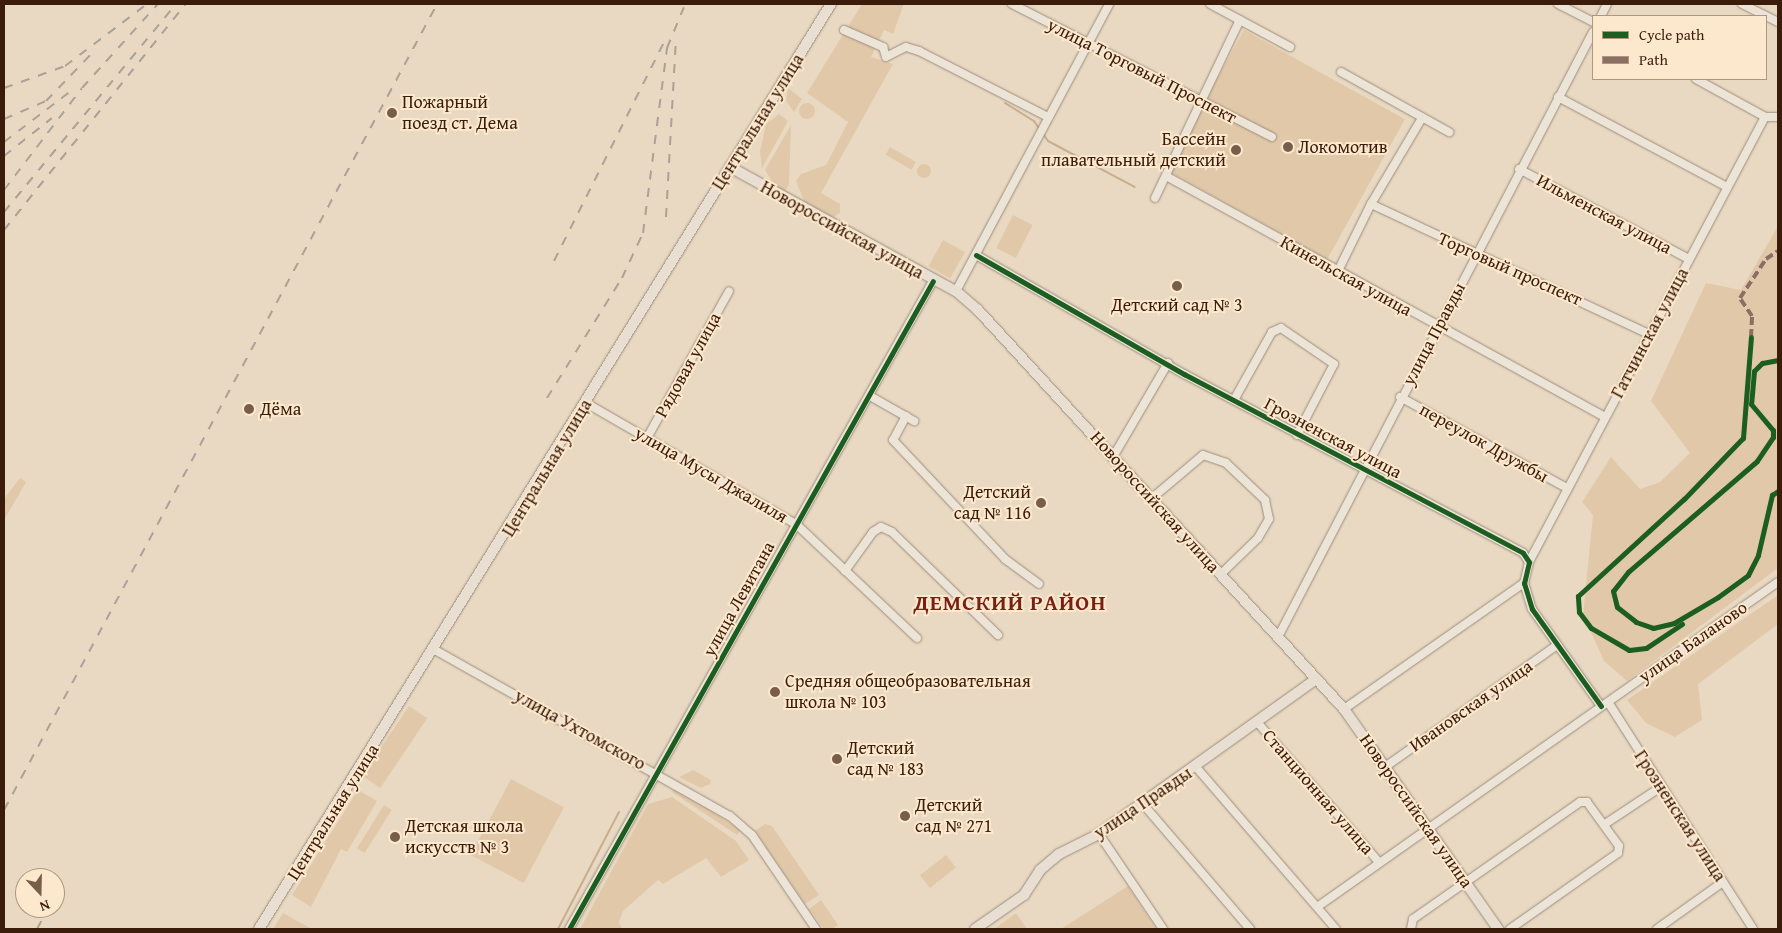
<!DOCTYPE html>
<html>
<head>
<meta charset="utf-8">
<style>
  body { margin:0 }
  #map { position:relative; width:1782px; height:933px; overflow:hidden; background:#ead9c2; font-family:"Gentium Book Plus",serif }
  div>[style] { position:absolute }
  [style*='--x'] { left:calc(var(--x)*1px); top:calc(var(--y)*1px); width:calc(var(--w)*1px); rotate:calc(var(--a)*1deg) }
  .green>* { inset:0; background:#e1c8a9; transform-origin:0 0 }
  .round { border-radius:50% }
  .stream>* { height:2px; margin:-1px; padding:0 1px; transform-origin:1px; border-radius:1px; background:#c8ad8f }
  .roads { filter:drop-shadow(0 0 1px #9a8d7d) drop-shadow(0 0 1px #9a8d7d) }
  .minor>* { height:8px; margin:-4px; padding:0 4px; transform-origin:4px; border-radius:4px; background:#ede4d8 }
  .major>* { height:10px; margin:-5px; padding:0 5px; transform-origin:5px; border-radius:5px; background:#e8dfd2 }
  .rail>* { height:2px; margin-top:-1px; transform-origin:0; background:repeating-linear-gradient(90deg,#aaa197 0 9px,transparent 0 18px) }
  .quiet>* { height:4px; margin-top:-2px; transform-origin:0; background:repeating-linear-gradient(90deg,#8d6e63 0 8px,transparent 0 12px) }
  .cycleway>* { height:5px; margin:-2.5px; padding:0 2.5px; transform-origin:2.5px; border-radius:2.5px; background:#1b5e20 }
  .dots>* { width:14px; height:14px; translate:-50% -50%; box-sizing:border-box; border:2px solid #fce8cd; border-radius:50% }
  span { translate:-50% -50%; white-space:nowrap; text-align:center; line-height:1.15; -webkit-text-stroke:4px #fce8cd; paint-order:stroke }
  .street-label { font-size:18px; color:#3b1b09 }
  .poi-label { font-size:18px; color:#3b1b09 }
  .left { translate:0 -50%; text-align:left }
  .right { translate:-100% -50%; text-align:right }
  .district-label { font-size:22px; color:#7a1f14; font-weight:700; letter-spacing:1px }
  .frame { position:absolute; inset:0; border:5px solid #3b1b09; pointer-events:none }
  .legend { position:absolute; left:1592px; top:15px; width:175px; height:65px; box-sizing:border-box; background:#fce8cd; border:1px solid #af967f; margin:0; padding:6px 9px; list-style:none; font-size:15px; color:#3b1b09 }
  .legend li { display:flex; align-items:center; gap:10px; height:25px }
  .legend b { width:25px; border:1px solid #af967f }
  .north { position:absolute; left:15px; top:868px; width:50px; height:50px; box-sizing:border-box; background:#fce8cd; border:1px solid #af967f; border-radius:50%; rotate:159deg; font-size:14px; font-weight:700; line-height:20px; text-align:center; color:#3b1b09 }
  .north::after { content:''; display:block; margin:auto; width:18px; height:22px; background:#785e4a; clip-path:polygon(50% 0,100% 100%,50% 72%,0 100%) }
</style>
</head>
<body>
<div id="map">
  <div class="green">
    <div style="clip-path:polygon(862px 4px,904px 4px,893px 34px,884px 30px,871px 57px,893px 64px,821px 193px,840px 204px,840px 213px,832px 218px,804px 201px,796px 181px,801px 174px,826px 165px,848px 122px,807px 93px)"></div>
    <div style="left:1244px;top:30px;width:184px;height:160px;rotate:29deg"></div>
    <div style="clip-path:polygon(788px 88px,802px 99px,794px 112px,786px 101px)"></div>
    <div class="round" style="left:799px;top:103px;width:16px;height:16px"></div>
    <div style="clip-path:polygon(779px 114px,788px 121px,762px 168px,760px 152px,766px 124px)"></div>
    <div style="clip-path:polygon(791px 125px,789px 184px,785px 192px,778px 191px,765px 170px)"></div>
    <div style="left:890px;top:147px;width:30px;height:9px;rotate:30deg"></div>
    <div class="round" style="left:917px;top:164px;width:14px;height:14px"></div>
    <div style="left:1013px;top:215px;width:22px;height:37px;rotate:27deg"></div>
    <div style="clip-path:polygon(1778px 226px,1778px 568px,1627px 681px,1604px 661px,1583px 615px,1593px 515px,1582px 502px,1611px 457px,1640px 489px,1660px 482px,1690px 453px,1651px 401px,1706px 283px,1741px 290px)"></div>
    <div style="left:943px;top:240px;width:25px;height:30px;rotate:29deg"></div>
    <div style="clip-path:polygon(20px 478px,26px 482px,4px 520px,4px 499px)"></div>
    <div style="clip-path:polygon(1778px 595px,1778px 624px,1698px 684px,1702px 720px,1675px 737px,1646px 723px,1627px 700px)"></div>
    <div style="left:409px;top:706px;width:22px;height:84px;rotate:34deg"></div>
    <div style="clip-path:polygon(693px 770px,711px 780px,710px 784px,701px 788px,679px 777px)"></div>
    <div style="left:511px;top:779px;width:60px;height:86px;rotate:28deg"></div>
    <div style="clip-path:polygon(675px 788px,741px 830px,737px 835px,672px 792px)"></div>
    <div style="clip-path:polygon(358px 790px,377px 801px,347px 852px,341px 849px,311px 907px,292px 895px)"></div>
    <div style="clip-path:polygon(672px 797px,736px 841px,749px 860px,721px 877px,706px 858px,663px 884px,658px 880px,623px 911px,619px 922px,622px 929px,580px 929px,648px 804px)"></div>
    <div style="left:384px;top:805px;width:9px;height:51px;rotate:32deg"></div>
    <div style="clip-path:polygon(765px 824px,772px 826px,819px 895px,805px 904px,755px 831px)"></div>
    <div style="left:946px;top:855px;width:16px;height:33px;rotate:52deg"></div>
    <div style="clip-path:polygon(1128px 886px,1156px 929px,1061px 929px)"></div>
    <div style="clip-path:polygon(821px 900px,838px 925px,832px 929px,824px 929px,809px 909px)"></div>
    <div style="clip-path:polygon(283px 913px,310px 928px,310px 929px,273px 929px)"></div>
    <div style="clip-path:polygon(1016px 913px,1027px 929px,994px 929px)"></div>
  </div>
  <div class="stream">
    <div style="--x:1005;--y:103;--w:34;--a:32"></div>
    <div style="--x:1034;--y:121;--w:11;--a:56"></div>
    <div style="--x:1043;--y:134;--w:9;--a:54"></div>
    <div style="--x:1048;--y:141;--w:98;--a:27.9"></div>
    <div style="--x:558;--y:929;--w:132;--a:-62.5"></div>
  </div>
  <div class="roads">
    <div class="minor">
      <div style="--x:1012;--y:4;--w:292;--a:27.1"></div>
      <div style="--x:1210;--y:4;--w:91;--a:28.3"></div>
      <div style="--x:1558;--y:4;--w:39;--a:27"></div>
      <div style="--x:1742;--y:4;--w:40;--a:26.6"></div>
      <div style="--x:1601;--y:16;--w:13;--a:-63"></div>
      <div style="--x:844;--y:30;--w:43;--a:23.6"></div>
      <div style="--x:883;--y:47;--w:10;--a:73"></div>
      <div style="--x:886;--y:57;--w:22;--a:-27"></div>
      <div style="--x:906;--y:47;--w:14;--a:17"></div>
      <div style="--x:919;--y:51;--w:145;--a:27.1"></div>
      <div style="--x:1341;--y:72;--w:124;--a:29.1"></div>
      <div style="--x:1696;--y:79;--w:79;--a:28.8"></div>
      <div style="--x:1765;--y:117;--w:13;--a:0"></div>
      <div style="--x:1558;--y:97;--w:191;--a:28"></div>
      <div style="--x:1519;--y:169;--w:192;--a:27.9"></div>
      <div style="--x:1166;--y:176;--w:501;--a:28.77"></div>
      <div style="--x:1155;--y:198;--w:197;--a:-64.5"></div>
      <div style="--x:1371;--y:204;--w:307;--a:25.1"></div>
      <div style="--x:976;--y:255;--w:240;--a:29.8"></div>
      <div style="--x:1184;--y:374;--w:383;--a:27.8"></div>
      <div style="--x:1523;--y:553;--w:11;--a:56"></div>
      <div style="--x:1529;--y:562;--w:22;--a:103"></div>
      <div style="--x:1524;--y:583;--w:27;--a:73"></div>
      <div style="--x:1532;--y:609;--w:119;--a:54.6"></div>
      <div style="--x:1338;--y:271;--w:75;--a:-63.8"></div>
      <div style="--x:1371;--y:204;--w:100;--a:-59.3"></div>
      <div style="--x:956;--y:291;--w:325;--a:-61.9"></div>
      <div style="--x:870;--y:396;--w:51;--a:29.6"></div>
      <div style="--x:1400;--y:397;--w:190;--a:28.6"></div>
      <div style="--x:1234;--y:400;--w:78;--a:-60.8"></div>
      <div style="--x:1272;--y:332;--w:10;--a:-24"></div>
      <div style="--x:1281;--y:328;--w:64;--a:34.2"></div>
      <div style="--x:1334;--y:364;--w:80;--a:117.5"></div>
      <div style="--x:586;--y:403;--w:244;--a:30"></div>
      <div style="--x:797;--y:525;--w:165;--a:43.3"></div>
      <div style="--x:906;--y:416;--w:27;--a:118"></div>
      <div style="--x:893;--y:440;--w:163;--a:46.7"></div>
      <div style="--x:1005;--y:559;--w:42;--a:36.3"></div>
      <div style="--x:647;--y:438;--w:168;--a:-60.8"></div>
      <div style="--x:1113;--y:457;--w:109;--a:-59.7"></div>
      <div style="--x:1151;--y:499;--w:68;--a:-40.2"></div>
      <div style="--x:1203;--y:455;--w:24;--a:19"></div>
      <div style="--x:1226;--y:463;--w:54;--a:43.5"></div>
      <div style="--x:1265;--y:500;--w:19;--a:78"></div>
      <div style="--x:1269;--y:519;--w:22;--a:120"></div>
      <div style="--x:1258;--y:538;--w:52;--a:135.8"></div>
      <div style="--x:1529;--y:562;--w:504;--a:-62.06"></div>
      <div style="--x:845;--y:571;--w:48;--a:-54.3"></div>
      <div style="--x:873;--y:532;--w:9;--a:-32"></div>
      <div style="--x:881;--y:527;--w:12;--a:24"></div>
      <div style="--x:892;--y:532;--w:148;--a:44.2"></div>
      <div style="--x:1278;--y:637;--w:682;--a:-62.5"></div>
      <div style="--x:435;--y:650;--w:338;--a:29.4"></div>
      <div style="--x:730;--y:816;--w:29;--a:41"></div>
      <div style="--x:752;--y:835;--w:114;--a:55.8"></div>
      <div style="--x:1608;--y:702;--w:269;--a:57.4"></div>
      <div style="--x:1344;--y:709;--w:220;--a:-35"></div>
      <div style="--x:1258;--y:723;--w:183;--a:49"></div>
      <div style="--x:1196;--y:767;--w:214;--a:49.2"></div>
      <div style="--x:1385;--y:767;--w:211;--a:-35.3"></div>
      <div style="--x:1143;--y:804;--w:165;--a:49.4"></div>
      <div style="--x:1605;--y:824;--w:67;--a:-33.5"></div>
      <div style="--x:1099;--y:834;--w:115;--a:56"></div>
      <div style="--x:1320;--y:905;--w:560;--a:-35.19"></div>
      <div style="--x:569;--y:929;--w:743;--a:-60.68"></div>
      <div style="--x:1411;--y:929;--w:10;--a:-79"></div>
      <div style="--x:1413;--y:919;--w:204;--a:-35"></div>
      <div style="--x:1580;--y:802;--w:7;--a:0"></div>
      <div style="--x:1587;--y:802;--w:54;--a:54"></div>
      <div style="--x:1619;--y:846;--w:7;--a:98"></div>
      <div style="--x:1618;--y:853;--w:132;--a:144.9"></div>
      <div style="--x:1657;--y:929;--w:81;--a:-35.5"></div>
    </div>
    <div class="major">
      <div style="--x:730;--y:167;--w:258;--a:28.8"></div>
      <div style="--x:956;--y:291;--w:29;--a:41"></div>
      <div style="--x:978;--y:310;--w:541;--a:47.47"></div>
      <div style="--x:1344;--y:709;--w:269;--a:55"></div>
      <div style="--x:259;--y:929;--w:1088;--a:-58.27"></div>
      <div style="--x:975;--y:929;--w:60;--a:-34.8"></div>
      <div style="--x:1024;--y:895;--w:30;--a:-57"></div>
      <div style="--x:1040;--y:870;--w:25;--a:-40"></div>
      <div style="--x:1059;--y:854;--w:45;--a:-26.6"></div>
      <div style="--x:1099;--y:834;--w:267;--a:-35.5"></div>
    </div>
  </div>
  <div class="rail">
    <div style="--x:4;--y:88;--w:65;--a:-19.8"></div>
    <div style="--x:65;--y:66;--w:103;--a:-37.1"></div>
    <div style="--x:4;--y:119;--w:46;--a:-23.2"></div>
    <div style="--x:46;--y:101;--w:71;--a:-46.1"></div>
    <div style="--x:4;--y:142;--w:89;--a:-37.3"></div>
    <div style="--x:4;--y:156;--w:61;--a:-38.4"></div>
    <div style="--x:4;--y:190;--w:128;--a:-52.6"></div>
    <div style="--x:82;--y:88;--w:113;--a:-47.9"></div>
    <div style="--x:4;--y:212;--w:270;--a:-50.4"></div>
    <div style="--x:666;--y:217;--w:179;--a:-86.8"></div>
    <div style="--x:4;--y:230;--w:290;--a:-51.2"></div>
    <div style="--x:554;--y:261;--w:250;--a:-63.3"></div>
    <div style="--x:547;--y:398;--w:142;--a:-58"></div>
    <div style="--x:622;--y:278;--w:50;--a:-65"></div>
    <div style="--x:643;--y:233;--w:187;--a:-82.6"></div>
    <div style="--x:667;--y:48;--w:44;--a:-67.5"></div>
    <div style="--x:4;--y:810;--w:915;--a:-61.75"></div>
    <div style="--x:37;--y:929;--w:15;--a:-62"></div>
  </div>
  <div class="quiet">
    <div style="--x:1751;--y:337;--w:21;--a:-87"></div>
    <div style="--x:1752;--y:316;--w:22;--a:-124"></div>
    <div style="--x:1740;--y:298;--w:47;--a:-56.3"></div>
    <div style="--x:1766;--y:259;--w:14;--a:-34"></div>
  </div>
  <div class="cycleway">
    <div style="--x:976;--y:255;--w:240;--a:29.8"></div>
    <div style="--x:1184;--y:374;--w:383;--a:27.8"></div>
    <div style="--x:1523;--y:553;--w:11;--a:56"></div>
    <div style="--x:1529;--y:562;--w:22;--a:103"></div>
    <div style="--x:1524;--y:583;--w:27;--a:73"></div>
    <div style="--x:1532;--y:609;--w:119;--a:54.6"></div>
    <div style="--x:1778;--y:360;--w:16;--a:169"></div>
    <div style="--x:1762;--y:363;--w:11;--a:135"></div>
    <div style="--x:1754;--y:371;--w:33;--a:95"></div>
    <div style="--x:1751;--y:404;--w:34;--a:50"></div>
    <div style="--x:1773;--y:430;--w:7;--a:90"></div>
    <div style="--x:1773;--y:437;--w:29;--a:124"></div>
    <div style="--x:1757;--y:461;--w:170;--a:139.3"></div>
    <div style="--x:1628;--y:572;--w:24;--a:128"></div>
    <div style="--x:1613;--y:591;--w:16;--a:76"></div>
    <div style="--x:1617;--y:607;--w:24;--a:38"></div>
    <div style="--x:1636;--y:622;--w:18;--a:19"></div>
    <div style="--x:1653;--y:628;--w:22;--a:-13"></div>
    <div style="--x:1674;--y:623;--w:51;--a:-30.6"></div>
    <div style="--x:1718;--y:597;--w:37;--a:-36"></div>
    <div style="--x:1748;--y:575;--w:22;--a:-63"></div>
    <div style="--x:1758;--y:555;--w:62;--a:-76.9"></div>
    <div style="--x:1772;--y:495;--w:7;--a:-34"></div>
    <div style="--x:1682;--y:624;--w:43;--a:146.3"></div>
    <div style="--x:1646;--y:648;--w:17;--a:173"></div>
    <div style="--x:1629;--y:650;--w:44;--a:-149.9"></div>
    <div style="--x:1591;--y:628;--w:20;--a:-127"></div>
    <div style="--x:1579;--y:612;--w:16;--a:-94"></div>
    <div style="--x:1578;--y:596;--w:144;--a:-42.5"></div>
    <div style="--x:1684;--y:499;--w:85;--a:-46"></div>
    <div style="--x:1743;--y:438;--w:101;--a:-85.5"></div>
    <div style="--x:569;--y:929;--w:743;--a:-60.68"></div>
  </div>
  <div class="dots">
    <div style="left:392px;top:113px;background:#785e4a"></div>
    <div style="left:1288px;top:147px;background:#785e4a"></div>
    <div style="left:1236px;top:150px;background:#785e4a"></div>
    <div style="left:1177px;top:286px;background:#785e4a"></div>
    <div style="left:249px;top:409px;background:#785e4a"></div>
    <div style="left:1041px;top:503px;background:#785e4a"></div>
    <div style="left:775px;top:692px;background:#785e4a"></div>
    <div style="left:837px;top:759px;background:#785e4a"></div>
    <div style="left:905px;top:816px;background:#785e4a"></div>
    <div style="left:395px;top:837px;background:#785e4a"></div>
  </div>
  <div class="street-label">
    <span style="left:1142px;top:71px;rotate:27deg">улица Торговый Проспект</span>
    <span style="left:758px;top:122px;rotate:-58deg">Центральная улица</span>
    <span style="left:1604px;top:214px;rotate:28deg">Ильменская улица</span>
    <span style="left:842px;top:230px;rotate:29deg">Новороссийская улица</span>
    <span style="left:1510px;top:269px;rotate:24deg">Торговый проспект</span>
    <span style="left:1346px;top:276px;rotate:29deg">Кинельская улица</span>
    <span style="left:1650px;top:333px;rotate:-62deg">Гатчинская улица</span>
    <span style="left:1434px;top:334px;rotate:-62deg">улица Правды</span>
    <span style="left:688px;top:365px;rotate:-61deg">Рядовая улица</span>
    <span style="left:1333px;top:438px;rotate:28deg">Грозненская улица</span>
    <span style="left:1484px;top:443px;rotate:29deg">переулок Дружбы</span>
    <span style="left:547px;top:468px;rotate:-59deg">Центральная улица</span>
    <span style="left:711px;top:475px;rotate:30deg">улица Мусы Джалиля</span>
    <span style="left:1155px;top:502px;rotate:48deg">Новороссийская улица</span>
    <span style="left:739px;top:599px;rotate:-61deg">улица Левитана</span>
    <span style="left:1693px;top:642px;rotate:-35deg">улица Баланово</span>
    <span style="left:1471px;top:706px;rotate:-35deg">Ивановская улица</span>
    <span style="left:580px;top:730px;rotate:29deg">улица Ухтомского</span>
    <span style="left:1318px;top:792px;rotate:49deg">Станционная улица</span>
    <span style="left:1143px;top:803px;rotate:-34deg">улица Правды</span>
    <span style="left:1416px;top:811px;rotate:55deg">Новороссийская улица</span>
    <span style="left:333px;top:812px;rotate:-58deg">Центральная улица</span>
    <span style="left:1680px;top:816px;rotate:57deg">Грозненская улица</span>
  </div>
  <div class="poi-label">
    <span class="left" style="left:402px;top:113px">Пожарный<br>поезд ст. Дема</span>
    <span class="right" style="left:1226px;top:150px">Бассейн<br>плавательный детский</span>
    <span class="left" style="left:1298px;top:147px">Локомотив</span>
    <span style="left:1177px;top:305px">Детский сад № 3</span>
    <span class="left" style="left:260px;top:409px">Дёма</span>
    <span class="right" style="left:1031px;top:503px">Детский<br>сад № 116</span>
    <span class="left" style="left:785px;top:692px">Средняя общеобразовательная<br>школа № 103</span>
    <span class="left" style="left:847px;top:759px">Детский<br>сад № 183</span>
    <span class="left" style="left:915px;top:816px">Детский<br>сад № 271</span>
    <span class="left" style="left:405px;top:837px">Детская школа<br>искусств № 3</span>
  </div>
  <div class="district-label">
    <span style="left:1010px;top:603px">ДЕМСКИЙ РАЙОН</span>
  </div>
  <div class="frame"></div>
  <ul class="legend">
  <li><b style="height:6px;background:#1b5e20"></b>Cycle path</li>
  <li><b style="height:6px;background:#8d6e63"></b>Path</li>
  </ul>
  <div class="north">N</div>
</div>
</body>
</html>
